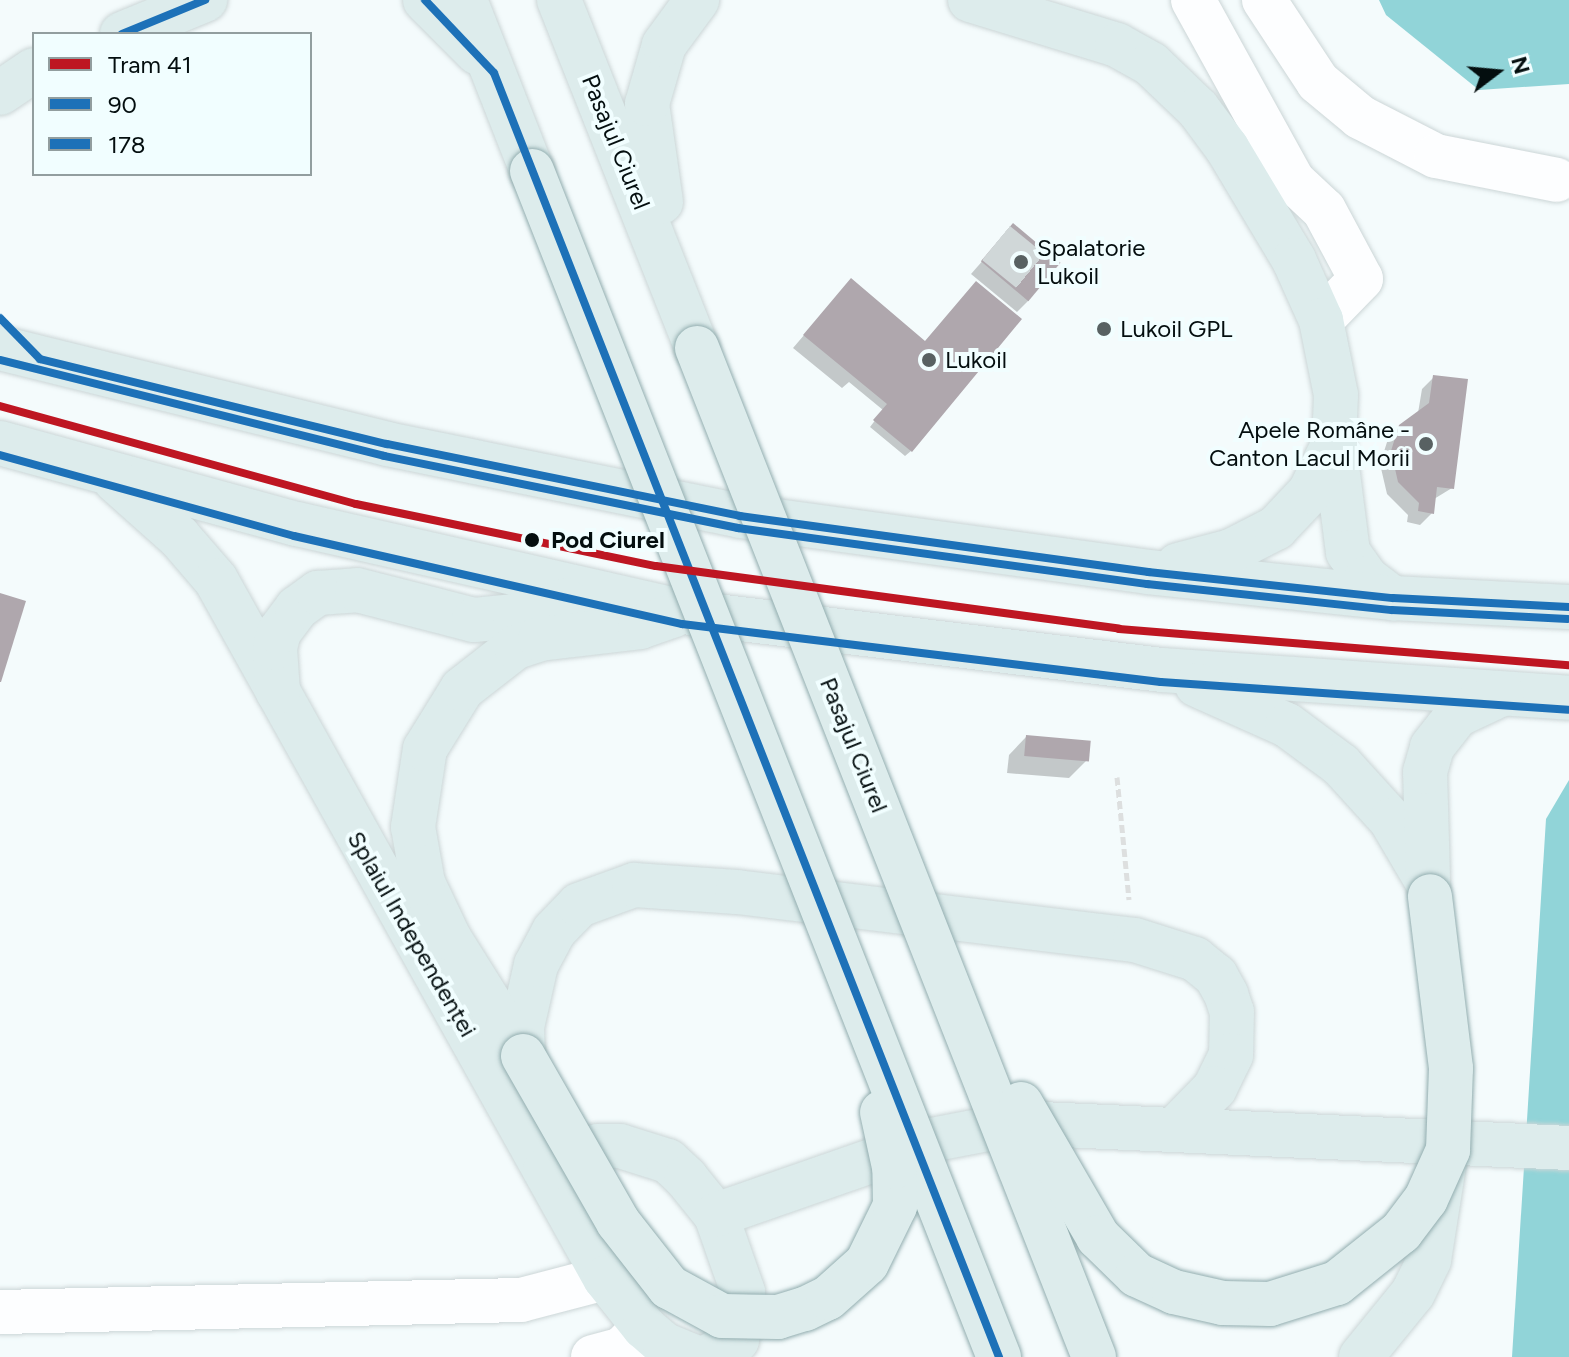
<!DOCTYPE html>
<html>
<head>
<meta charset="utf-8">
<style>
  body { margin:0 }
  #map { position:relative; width:1569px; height:1357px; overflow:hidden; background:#f4fbfc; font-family:Figtree,sans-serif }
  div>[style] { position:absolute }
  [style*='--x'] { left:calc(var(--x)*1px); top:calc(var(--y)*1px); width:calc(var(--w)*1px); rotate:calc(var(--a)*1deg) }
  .water>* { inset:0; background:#91d4d8 }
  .shadow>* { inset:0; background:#0003 }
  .building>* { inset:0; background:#afa7ad; transform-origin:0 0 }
  .minor-tunnel>* { height:44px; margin-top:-22px; transform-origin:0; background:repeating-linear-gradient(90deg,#d0d7d8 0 44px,transparent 0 66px) }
  .path>* { height:5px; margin-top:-2.5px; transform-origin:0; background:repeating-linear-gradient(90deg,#dddfdf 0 8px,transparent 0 12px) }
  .roads { filter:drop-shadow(0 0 2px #ccd6d7) drop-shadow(0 0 2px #ccd6d7) }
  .minor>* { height:44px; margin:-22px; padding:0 22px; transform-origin:22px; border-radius:22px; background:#fdfeff }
  .major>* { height:44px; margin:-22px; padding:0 22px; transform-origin:22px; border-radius:22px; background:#ddecec }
  .bridges { filter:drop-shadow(0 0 2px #92adaf) drop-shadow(0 0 2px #92adaf) }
  .major-bridge>* { height:44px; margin:-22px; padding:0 22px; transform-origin:22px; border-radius:22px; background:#ddecec }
  .bus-1>* { height:8px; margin:-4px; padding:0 4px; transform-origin:4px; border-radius:4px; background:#1d71b8 }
  .bus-2>* { height:8px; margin:-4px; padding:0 4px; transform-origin:4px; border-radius:4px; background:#1d71b8 }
  .tram-1>* { height:8px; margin:-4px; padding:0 4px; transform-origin:4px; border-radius:4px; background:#be1622 }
  .dots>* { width:22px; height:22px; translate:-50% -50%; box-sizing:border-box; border:4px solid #f1feff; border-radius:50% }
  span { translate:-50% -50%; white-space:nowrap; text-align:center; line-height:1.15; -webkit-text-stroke:8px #f1feff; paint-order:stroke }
  .street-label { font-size:24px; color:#040e0f }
  .poi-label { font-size:24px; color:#040e0f }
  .left { translate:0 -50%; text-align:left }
  .right { translate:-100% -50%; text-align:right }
  .stop-label { font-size:24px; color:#040e0f; font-weight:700 }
  .legend { position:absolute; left:32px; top:32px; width:280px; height:144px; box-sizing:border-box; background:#f1feff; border:2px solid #929e9f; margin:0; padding:10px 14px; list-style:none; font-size:24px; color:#040e0f }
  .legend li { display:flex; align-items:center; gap:16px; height:40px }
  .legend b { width:40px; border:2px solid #929e9f }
  .north { position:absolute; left:1457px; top:32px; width:80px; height:80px; -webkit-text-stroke:6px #f1feff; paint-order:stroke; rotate:74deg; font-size:22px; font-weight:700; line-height:32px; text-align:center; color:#040e0f }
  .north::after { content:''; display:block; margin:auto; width:28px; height:36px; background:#040e0f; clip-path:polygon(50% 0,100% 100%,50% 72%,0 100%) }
</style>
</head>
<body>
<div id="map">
  <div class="water">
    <div style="clip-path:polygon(1379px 0,1569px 0,1569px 84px,1479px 90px,1386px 15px)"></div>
    <div style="clip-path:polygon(1569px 780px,1569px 1357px,1512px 1357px,1546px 819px)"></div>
  </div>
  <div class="shadow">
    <div style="clip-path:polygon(1013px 226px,1029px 300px,1017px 312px,971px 274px)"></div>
    <div style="clip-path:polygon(840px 293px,911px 451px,905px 456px,870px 427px,883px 410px,849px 382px,842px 388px,793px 348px)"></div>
    <div style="clip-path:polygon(1434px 377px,1452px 488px,1434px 499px,1432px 513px,1420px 525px,1407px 522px,1408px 515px,1387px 494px,1380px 464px,1388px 439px,1418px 413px,1422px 389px)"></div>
    <div style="clip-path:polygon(1026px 737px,1087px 760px,1069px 778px,1007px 773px,1009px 755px)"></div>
  </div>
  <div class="building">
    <div style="left:1013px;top:223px;width:62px;height:50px;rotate:40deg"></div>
    <div style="clip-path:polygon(851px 278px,925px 341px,976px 281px,1022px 319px,912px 452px,873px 420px,887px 404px,803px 335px)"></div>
    <div style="clip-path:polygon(1433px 375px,1468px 379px,1454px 489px,1437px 487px,1434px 514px,1418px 511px,1419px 503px,1398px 482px,1391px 451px,1399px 425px,1429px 403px)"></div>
    <div style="clip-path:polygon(0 593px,26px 601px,1px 682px,0 682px)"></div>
    <div style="left:1026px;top:735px;width:65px;height:21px;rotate:5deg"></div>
  </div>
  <div class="minor-tunnel">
    <div style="--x:996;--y:243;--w:63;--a:39.2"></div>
  </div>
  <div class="path">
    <div style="--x:1117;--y:777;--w:123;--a:84.4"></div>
  </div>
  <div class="roads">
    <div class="minor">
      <div style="--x:1193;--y:0;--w:207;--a:61.1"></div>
      <div style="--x:1293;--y:181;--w:42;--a:43.1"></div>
      <div style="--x:1324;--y:210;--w:78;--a:61.8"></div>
      <div style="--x:1361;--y:279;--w:57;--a:134.3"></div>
      <div style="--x:1264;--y:0;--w:98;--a:56.6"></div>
      <div style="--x:1318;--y:82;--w:55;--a:39.8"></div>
      <div style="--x:1360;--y:117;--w:85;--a:27.2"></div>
      <div style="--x:1436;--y:156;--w:123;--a:11.2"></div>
      <div style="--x:0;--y:1312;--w:521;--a:-1.32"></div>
      <div style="--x:521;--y:1300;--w:87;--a:-14.7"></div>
      <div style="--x:593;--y:1357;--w:30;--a:-15"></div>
      <div style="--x:622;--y:1349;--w:31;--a:-45"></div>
    </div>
    <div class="major">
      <div style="--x:425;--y:0;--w:74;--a:45"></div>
      <div style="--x:465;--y:0;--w:184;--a:68.6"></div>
      <div style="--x:559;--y:0;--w:374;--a:68.4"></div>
      <div style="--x:970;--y:0;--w:154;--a:17"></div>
      <div style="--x:1117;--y:45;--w:39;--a:29"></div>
      <div style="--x:1151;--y:64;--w:65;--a:43.8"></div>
      <div style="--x:1198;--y:109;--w:49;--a:53.4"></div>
      <div style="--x:1227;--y:148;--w:131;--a:59.1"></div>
      <div style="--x:1294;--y:260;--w:66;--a:65.8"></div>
      <div style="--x:1321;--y:320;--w:76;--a:78.7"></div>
      <div style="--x:1336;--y:395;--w:48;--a:92.4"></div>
      <div style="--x:1334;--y:443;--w:110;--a:82.7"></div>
      <div style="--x:1348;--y:552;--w:32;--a:55"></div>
      <div style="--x:1366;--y:578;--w:34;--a:37"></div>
      <div style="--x:122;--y:34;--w:90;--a:-22.3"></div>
      <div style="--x:0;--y:93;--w:41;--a:-34.1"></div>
      <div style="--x:661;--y:202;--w:99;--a:-98.1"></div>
      <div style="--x:647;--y:104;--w:61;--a:-73.9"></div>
      <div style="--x:664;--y:45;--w:56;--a:-53.7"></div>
      <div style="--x:0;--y:348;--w:399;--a:13.9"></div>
      <div style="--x:387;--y:444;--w:360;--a:11.5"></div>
      <div style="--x:740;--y:516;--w:412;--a:7.8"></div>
      <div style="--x:1148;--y:572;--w:246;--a:6.1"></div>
      <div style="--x:1393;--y:598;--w:176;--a:2.9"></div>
      <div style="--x:0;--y:443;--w:308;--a:15.3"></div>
      <div style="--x:297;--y:524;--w:396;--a:12.8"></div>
      <div style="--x:683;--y:612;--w:482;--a:6.9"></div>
      <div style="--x:1162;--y:670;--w:408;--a:3.9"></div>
      <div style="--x:115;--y:480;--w:86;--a:41.7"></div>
      <div style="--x:179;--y:537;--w:57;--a:49.3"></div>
      <div style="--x:216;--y:580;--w:799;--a:60.87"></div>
      <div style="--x:605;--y:1278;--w:63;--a:51.5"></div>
      <div style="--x:644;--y:1327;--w:28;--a:41"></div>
      <div style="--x:665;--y:1345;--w:32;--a:22"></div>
      <div style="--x:1178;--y:565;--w:55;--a:-14.8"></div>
      <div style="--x:1231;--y:551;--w:51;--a:-27.1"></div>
      <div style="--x:1276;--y:528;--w:50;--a:-46.6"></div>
      <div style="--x:1310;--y:492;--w:55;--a:-63.9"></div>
      <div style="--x:1197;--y:685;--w:98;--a:24"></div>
      <div style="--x:1287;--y:725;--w:67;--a:36.5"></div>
      <div style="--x:1341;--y:765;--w:74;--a:47.7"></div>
      <div style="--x:1391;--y:820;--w:73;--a:59.6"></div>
      <div style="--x:278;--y:692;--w:44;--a:-93.9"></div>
      <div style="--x:275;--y:648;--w:16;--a:-76"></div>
      <div style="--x:279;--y:632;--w:30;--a:-53"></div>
      <div style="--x:297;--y:608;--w:26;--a:-36"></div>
      <div style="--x:318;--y:593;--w:39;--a:-4"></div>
      <div style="--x:357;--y:590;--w:121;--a:14.4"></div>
      <div style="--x:474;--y:620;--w:41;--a:-5.6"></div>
      <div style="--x:515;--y:616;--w:53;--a:-17.4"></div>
      <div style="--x:1428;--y:877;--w:105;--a:-91.6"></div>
      <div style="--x:1425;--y:772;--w:26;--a:-74"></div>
      <div style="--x:1432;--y:747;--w:41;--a:-52"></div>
      <div style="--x:1457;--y:715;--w:50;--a:-25"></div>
      <div style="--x:523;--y:1056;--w:29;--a:-92"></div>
      <div style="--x:522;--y:1027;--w:64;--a:-77.3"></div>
      <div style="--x:536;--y:965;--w:38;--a:-62"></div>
      <div style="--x:554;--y:931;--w:36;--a:-46"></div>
      <div style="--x:579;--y:905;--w:59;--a:-20"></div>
      <div style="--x:634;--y:885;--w:103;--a:3.9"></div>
      <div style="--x:737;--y:892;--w:401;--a:6.9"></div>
      <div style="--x:1135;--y:940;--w:63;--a:17.6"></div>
      <div style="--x:1195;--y:959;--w:27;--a:39"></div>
      <div style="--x:1216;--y:976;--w:21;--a:61"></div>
      <div style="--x:1226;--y:994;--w:19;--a:72"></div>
      <div style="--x:1232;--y:1012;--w:43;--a:91.3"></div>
      <div style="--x:1231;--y:1055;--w:37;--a:116"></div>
      <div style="--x:1215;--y:1088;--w:56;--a:134.3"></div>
      <div style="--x:523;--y:1056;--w:139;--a:-122.1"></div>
      <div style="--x:449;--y:938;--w:61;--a:-115.3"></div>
      <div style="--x:423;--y:883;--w:57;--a:-100.1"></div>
      <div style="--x:413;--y:827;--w:79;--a:-81.3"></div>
      <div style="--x:425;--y:749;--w:70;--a:-58.3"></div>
      <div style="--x:462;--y:689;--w:68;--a:-37.9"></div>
      <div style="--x:516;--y:647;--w:25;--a:-18"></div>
      <div style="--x:540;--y:639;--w:101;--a:-6.8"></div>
      <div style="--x:640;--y:627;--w:36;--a:-19"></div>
      <div style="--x:545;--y:1170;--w:58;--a:-24.4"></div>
      <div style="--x:598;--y:1146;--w:22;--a:0"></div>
      <div style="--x:620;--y:1146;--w:50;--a:17.4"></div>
      <div style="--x:668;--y:1161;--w:25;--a:43"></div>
      <div style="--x:686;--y:1178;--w:48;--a:51"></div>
      <div style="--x:716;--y:1215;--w:82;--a:70.7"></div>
      <div style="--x:743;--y:1292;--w:48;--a:97.1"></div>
      <div style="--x:737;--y:1340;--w:34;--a:150"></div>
      <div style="--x:716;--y:1215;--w:228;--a:-19.2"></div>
      <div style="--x:931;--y:1140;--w:90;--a:-10.9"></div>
      <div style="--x:1019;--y:1123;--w:551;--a:2.6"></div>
      <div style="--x:1361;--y:1357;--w:82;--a:-50.9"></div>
      <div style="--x:1413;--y:1293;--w:37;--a:-64"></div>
      <div style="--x:1429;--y:1260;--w:96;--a:-81"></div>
    </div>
  </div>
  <div class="bridges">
    <div class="major-bridge">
      <div style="--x:532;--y:171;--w:1275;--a:68.51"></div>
      <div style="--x:697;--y:348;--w:1084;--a:68.52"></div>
      <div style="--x:523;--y:1056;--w:191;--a:60.2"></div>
      <div style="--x:618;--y:1222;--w:83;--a:51.9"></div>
      <div style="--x:669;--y:1287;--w:60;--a:28.7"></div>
      <div style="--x:722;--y:1316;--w:56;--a:1"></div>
      <div style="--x:778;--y:1317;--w:28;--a:-17"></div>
      <div style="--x:805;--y:1309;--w:25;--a:-26"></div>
      <div style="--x:828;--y:1298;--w:52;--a:-41.9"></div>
      <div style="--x:867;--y:1263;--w:64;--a:-63.8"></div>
      <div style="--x:895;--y:1206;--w:39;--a:-91"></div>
      <div style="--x:894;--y:1167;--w:56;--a:-102.3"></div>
      <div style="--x:1021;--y:1104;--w:154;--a:59.9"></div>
      <div style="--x:1098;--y:1237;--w:54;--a:44.3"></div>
      <div style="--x:1137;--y:1275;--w:41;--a:24.7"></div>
      <div style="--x:1174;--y:1292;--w:50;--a:12.7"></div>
      <div style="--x:1223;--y:1303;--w:47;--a:1.2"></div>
      <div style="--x:1270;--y:1304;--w:70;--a:-17.4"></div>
      <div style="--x:1337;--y:1283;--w:82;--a:-38.6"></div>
      <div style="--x:1401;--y:1232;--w:41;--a:-52.9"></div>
      <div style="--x:1426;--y:1199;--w:54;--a:-65.8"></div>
      <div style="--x:1448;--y:1150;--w:82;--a:-87.9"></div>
      <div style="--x:1451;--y:1068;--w:173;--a:-97"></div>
    </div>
  </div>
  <div class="bus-1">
    <div style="--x:425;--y:0;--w:100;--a:46.6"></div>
    <div style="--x:494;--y:73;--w:1380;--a:68.53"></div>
    <div style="--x:122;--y:34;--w:90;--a:-22.3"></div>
    <div style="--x:0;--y:318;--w:57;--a:45.7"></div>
    <div style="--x:40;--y:359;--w:357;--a:13.8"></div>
    <div style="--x:387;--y:444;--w:360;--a:11.5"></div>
    <div style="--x:740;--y:516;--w:412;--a:7.8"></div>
    <div style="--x:1148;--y:572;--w:246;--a:6.1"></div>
    <div style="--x:1393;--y:598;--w:176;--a:2.9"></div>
  </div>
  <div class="bus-2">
    <div style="--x:0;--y:360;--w:396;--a:14"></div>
    <div style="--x:384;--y:456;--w:361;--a:11.5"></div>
    <div style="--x:738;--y:528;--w:413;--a:7.8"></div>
    <div style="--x:1147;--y:584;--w:246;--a:6.1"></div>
    <div style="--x:1392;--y:610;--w:176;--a:2.9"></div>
    <div style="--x:0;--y:455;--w:305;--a:15.4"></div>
    <div style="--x:294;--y:536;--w:398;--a:12.8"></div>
    <div style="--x:682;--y:624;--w:482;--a:6.9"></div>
    <div style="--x:1161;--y:682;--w:408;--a:3.9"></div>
  </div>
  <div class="tram-1">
    <div style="--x:0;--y:406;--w:369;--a:15.4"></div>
    <div style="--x:356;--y:504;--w:306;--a:11.7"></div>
    <div style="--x:656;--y:566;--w:467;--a:7.7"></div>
    <div style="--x:1119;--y:629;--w:451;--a:4.6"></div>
  </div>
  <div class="dots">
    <div style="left:1021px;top:262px;background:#586162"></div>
    <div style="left:1104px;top:329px;background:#586162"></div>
    <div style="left:929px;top:360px;background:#586162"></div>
    <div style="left:1426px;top:444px;background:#586162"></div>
    <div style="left:532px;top:540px;background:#040e0f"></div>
  </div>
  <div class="street-label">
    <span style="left:616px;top:142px;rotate:68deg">Pasajul Ciurel</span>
    <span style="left:854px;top:745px;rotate:68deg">Pasajul Ciurel</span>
    <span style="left:412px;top:934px;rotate:60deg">Splaiul Independenței</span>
  </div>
  <div class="poi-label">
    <span class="left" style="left:1037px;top:262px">Spalatorie<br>Lukoil</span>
    <span class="left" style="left:1120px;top:329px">Lukoil GPL</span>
    <span class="left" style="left:945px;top:360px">Lukoil</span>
    <span class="right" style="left:1410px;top:444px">Apele Române -<br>Canton Lacul Morii</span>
  </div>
  <div class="stop-label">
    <span class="left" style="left:551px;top:540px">Pod Ciurel</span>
  </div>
  <ul class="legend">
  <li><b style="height:10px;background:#be1622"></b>Tram 41</li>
  <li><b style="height:10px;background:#1d71b8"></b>90</li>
  <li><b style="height:10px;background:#1d71b8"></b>178</li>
  </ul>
  <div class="north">N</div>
</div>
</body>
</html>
